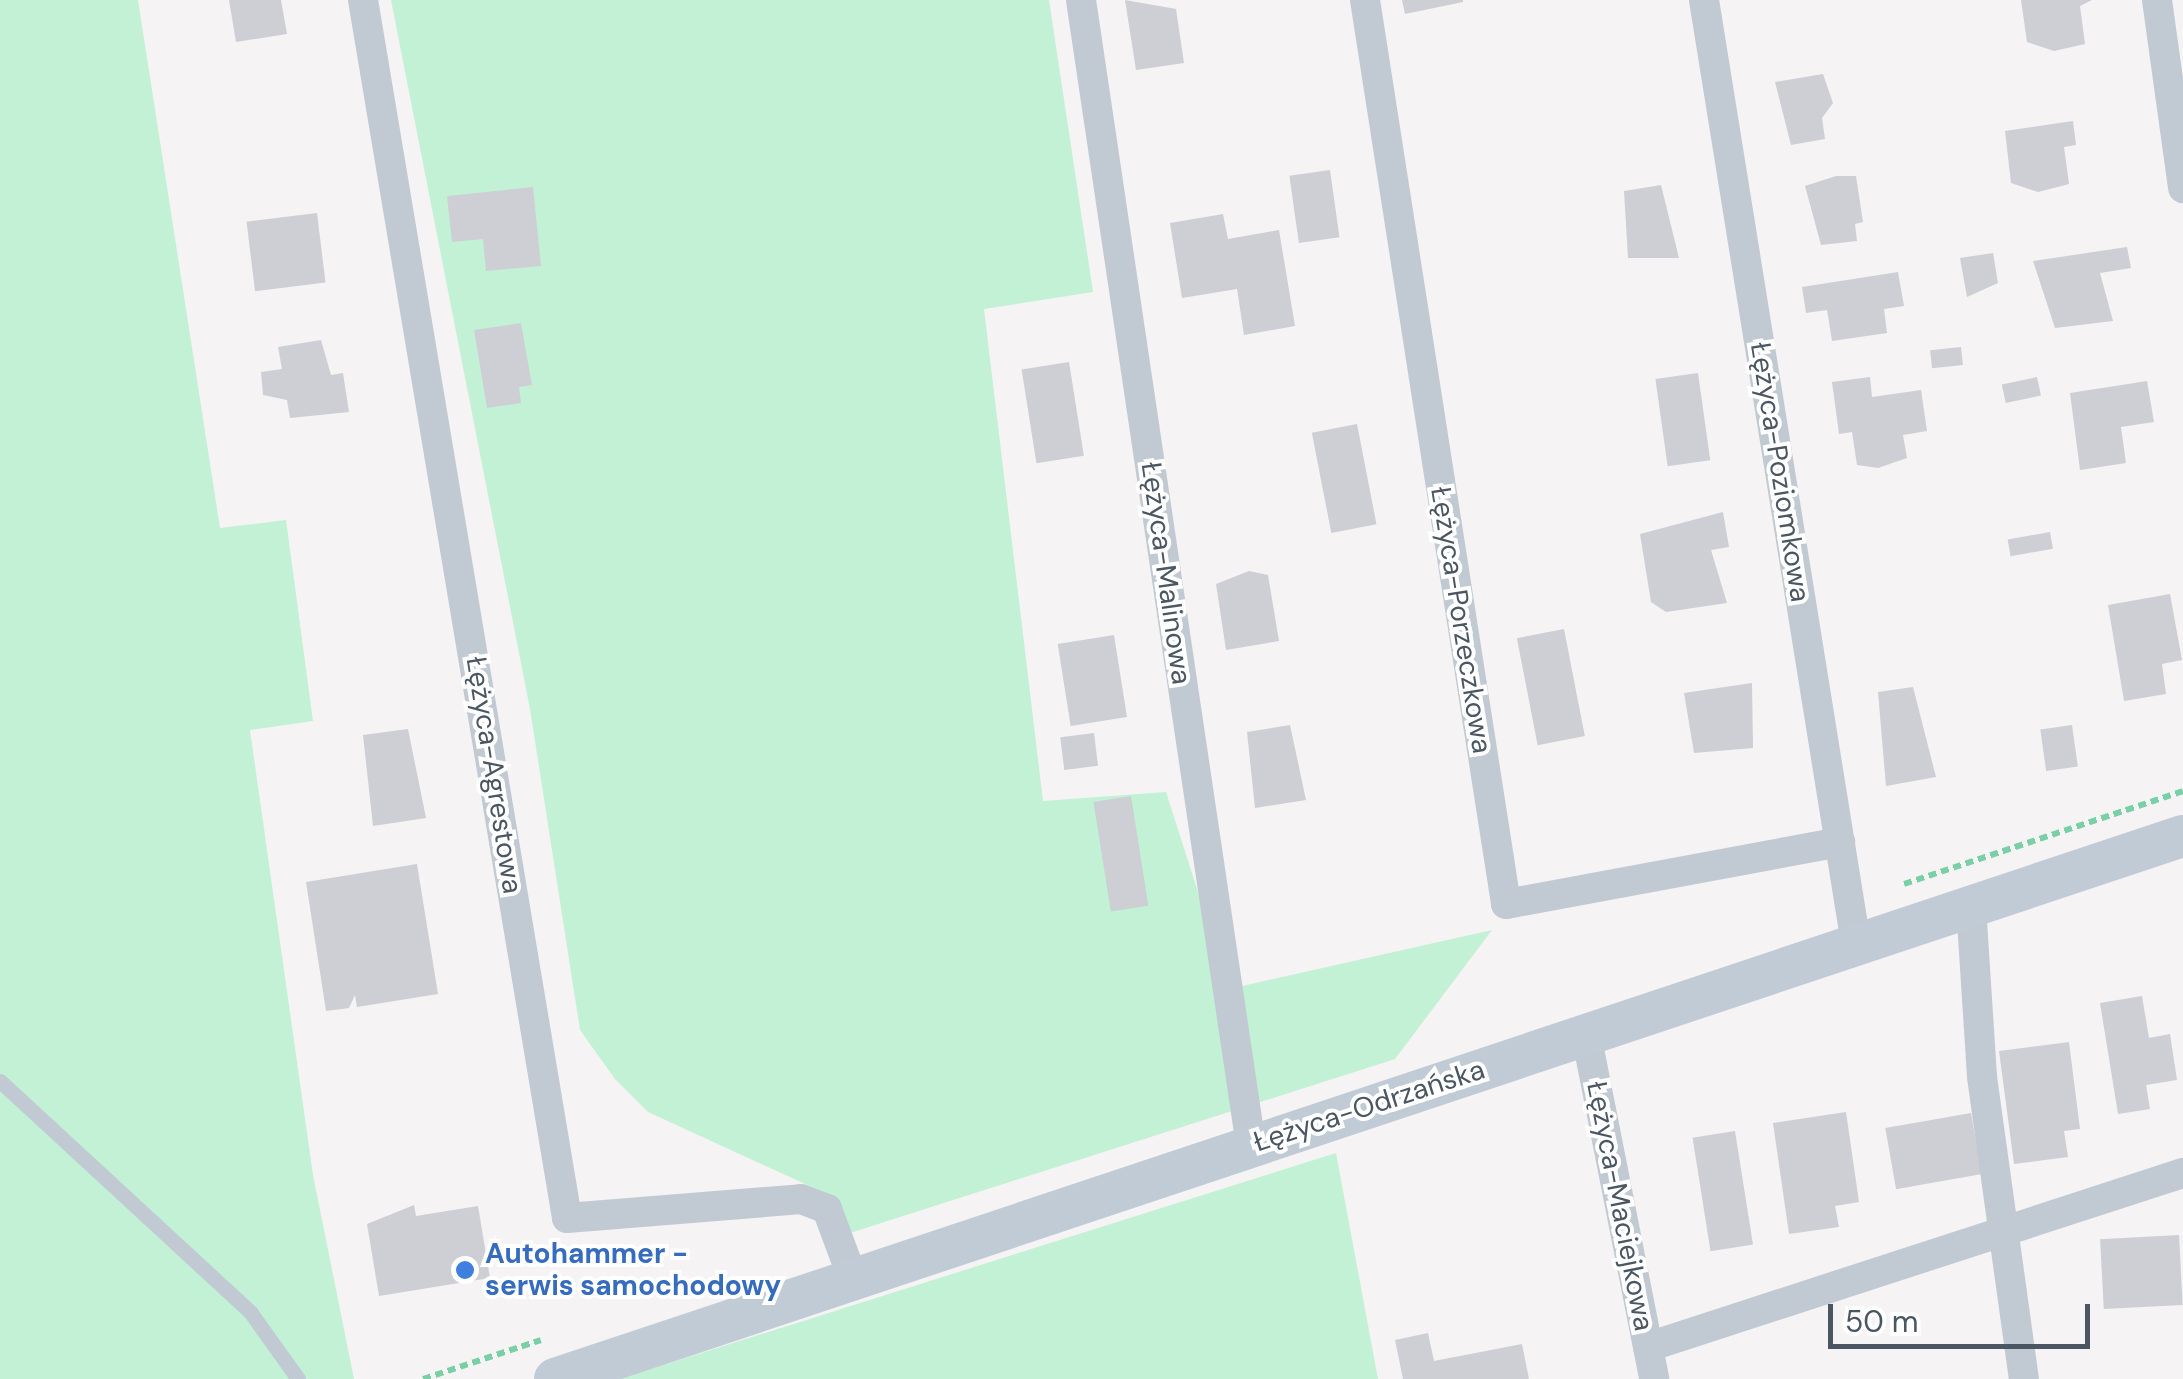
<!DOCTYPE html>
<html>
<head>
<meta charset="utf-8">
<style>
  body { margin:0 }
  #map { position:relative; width:2183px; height:1379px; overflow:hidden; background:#f5f3f3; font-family:"DM Sans",sans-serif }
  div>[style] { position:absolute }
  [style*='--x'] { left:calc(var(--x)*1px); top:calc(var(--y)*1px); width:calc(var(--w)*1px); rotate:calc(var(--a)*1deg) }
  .green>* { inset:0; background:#c3f1d5 }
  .building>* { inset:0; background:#cdcfd5; transform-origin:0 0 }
  .path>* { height:6px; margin-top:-3px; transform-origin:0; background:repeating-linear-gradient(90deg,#7ad0a6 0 8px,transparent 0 13px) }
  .service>* { height:15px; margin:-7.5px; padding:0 7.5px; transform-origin:7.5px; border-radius:7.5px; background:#c1cad2 }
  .minor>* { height:30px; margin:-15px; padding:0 15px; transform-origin:15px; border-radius:15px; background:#c1cad2 }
  .secondary>* { height:42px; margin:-21px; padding:0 21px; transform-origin:21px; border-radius:21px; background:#c1cbd6 }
  .dots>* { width:28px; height:28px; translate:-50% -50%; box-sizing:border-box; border:5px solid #fff; border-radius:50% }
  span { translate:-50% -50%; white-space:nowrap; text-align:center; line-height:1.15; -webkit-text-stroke:8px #fff; paint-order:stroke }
  .street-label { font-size:28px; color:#4a5661 }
  .shop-label { font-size:28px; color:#366cbe; font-weight:700 }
  .left { translate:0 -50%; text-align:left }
  .scale { position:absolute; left:1828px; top:1304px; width:262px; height:45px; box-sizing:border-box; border:5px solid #4a5661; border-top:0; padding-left:12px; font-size:30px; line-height:35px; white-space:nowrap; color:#4a5661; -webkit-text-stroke:8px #fff; paint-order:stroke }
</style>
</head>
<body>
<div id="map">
  <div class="green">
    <div style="clip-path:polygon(0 0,138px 0,220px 528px,286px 520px,313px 721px,250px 730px,313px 1175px,354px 1379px,0 1379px)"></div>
    <div style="clip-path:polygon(391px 0,1049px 0,1093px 292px,984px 309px,1043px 801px,1166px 792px,1229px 989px,1492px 930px,1395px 1059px,850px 1233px,816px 1189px,648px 1112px,615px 1079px,580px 1030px,530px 709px)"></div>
    <div style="clip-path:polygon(1336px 1153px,1378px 1379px,619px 1379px)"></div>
  </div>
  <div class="building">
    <div style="clip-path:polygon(229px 0,281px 0,287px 34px,236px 42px)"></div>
    <div style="clip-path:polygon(1125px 0,1176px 9px,1184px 63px,1136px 70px)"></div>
    <div style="clip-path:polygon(1402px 0,1463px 0,1463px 2px,1405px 14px)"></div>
    <div style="clip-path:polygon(2021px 0,2092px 0,2080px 6px,2085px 44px,2054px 51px,2027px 42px)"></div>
    <div style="clip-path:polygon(1823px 74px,1833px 103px,1822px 118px,1825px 139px,1791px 145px,1775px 82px)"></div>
    <div style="clip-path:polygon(2073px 121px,2076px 145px,2064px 147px,2069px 184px,2038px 192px,2011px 183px,2005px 131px)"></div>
    <div style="left:1330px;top:170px;width:68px;height:41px;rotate:82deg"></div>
    <div style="clip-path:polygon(1836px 176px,1856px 176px,1863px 222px,1855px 224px,1857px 241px,1821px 245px,1805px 186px)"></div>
    <div style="clip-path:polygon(1661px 185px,1679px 258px,1628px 258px,1624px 191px)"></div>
    <div style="clip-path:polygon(533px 187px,541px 266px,486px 271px,483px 239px,452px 242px,447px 196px)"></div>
    <div style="left:317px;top:213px;width:70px;height:71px;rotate:83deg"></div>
    <div style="clip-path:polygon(1223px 214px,1228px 239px,1279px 230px,1295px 326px,1244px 335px,1237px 289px,1182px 298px,1170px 223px)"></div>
    <div style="clip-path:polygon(2127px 247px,2131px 268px,2100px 273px,2113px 321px,2055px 328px,2033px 261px)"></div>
    <div style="clip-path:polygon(1993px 253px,1998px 283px,1967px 297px,1960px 258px)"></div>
    <div style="clip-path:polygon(1898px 272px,1904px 306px,1884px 309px,1887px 333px,1832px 341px,1827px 310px,1806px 313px,1802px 287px)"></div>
    <div style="clip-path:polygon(521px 323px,532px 385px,519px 387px,521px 403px,487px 408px,474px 330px)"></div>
    <div style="clip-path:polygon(321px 340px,331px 375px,343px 373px,349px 412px,290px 418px,287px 400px,263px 395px,261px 372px,282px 369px,278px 347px)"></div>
    <div style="left:1961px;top:347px;width:18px;height:31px;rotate:84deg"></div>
    <div style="left:1069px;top:362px;width:95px;height:48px;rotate:81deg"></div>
    <div style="left:1698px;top:373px;width:88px;height:43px;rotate:82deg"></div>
    <div style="clip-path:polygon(1870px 377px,1872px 397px,1921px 390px,1927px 431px,1903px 435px,1907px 458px,1878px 468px,1857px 465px,1852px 432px,1839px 434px,1832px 382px)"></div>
    <div style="left:2037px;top:377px;width:19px;height:36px;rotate:78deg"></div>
    <div style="clip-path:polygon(2147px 381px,2154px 422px,2121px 427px,2126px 463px,2080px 470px,2070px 393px)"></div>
    <div style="left:1357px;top:424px;width:102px;height:46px;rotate:79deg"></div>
    <div style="clip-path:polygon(1723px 512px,1729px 547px,1711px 550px,1727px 603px,1666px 612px,1651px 602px,1640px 534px)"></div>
    <div style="left:2050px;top:532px;width:17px;height:43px;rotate:80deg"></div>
    <div style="clip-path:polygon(1249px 571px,1268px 575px,1279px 641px,1226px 650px,1216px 584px)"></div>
    <div style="clip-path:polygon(2170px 594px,2182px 660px,2162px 664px,2166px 694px,2124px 701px,2108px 605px)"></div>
    <div style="left:1564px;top:629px;width:109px;height:48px;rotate:79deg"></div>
    <div style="left:1114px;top:635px;width:83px;height:57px;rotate:81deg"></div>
    <div style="clip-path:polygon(1752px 683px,1753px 748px,1694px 753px,1684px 693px)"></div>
    <div style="clip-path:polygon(1913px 687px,1936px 777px,1886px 786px,1878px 692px)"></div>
    <div style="clip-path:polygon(1290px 725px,1306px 800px,1255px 808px,1247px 732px)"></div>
    <div style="left:2072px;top:725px;width:42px;height:32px;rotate:82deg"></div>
    <div style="clip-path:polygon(408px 729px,426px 818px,373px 826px,363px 735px)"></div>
    <div style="left:1094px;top:733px;width:33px;height:34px;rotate:83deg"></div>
    <div style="left:1131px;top:796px;width:111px;height:38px;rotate:81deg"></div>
    <div style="clip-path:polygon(417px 864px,438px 994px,357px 1007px,355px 995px,349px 1008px,326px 1011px,306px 882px)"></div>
    <div style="clip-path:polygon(2142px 996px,2149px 1038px,2170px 1034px,2177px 1080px,2146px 1085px,2150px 1109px,2118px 1114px,2100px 1003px)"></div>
    <div style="clip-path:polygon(2069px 1042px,2080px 1129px,2064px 1131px,2068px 1157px,2014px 1164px,1999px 1051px)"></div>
    <div style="clip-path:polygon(1846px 1112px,1859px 1202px,1835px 1206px,1839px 1227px,1789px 1234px,1773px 1123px)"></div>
    <div style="left:1971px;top:1113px;width:62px;height:87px;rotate:80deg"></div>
    <div style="left:1735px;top:1131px;width:115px;height:43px;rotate:81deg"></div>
    <div style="clip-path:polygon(414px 1205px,416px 1216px,478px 1206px,490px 1278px,379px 1296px,367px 1224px)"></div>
    <div style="left:2179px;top:1235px;width:70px;height:79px;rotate:87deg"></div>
    <div style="clip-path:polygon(1428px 1333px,1434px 1361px,1522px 1344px,1529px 1379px,1403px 1379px,1395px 1340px)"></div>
  </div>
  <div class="path">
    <div style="--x:1904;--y:884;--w:294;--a:-18.4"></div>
    <div style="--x:423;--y:1379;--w:124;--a:-18.3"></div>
  </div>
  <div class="service">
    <div style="--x:0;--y:1081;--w:342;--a:42.7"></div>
    <div style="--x:251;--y:1313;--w:81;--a:54.5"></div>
  </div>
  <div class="minor">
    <div style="--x:363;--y:0;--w:1235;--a:80.49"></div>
    <div style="--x:567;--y:1218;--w:235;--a:-4.6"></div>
    <div style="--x:801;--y:1199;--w:28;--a:21"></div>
    <div style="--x:827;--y:1209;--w:75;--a:69.6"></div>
    <div style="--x:1081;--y:0;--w:1159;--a:81.56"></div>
    <div style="--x:1365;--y:0;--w:915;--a:81.13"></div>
    <div style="--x:1506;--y:904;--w:340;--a:-10.5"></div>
    <div style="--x:1704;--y:0;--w:956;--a:80.85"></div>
    <div style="--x:2157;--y:0;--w:190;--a:82.1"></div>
    <div style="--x:1971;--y:906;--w:171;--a:86.3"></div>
    <div style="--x:1982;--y:1077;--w:305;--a:82.1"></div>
    <div style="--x:1586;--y:1034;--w:352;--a:78.8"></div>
    <div style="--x:1648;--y:1347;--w:563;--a:-18.02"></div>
  </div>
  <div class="secondary">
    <div style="--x:555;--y:1379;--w:1716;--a:-18.45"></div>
  </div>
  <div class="dots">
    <div style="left:465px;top:1270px;background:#3f7fe0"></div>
  </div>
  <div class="street-label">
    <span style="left:1780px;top:472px;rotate:81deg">Łężyca-Poziomkowa</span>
    <span style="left:1166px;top:573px;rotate:82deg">Łężyca-Malinowa</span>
    <span style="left:1461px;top:620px;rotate:81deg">Łężyca-Porzeczkowa</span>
    <span style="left:494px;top:775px;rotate:81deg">Łężyca-Agrestowa</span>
    <span style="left:1369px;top:1106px;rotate:-18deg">Łężyca-Odrzańska</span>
    <span style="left:1620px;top:1206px;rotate:79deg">Łężyca-Maciejkowa</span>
  </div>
  <div class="shop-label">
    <span class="left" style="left:485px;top:1270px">Autohammer -<br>serwis samochodowy</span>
  </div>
  <div class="scale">50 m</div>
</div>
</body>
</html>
